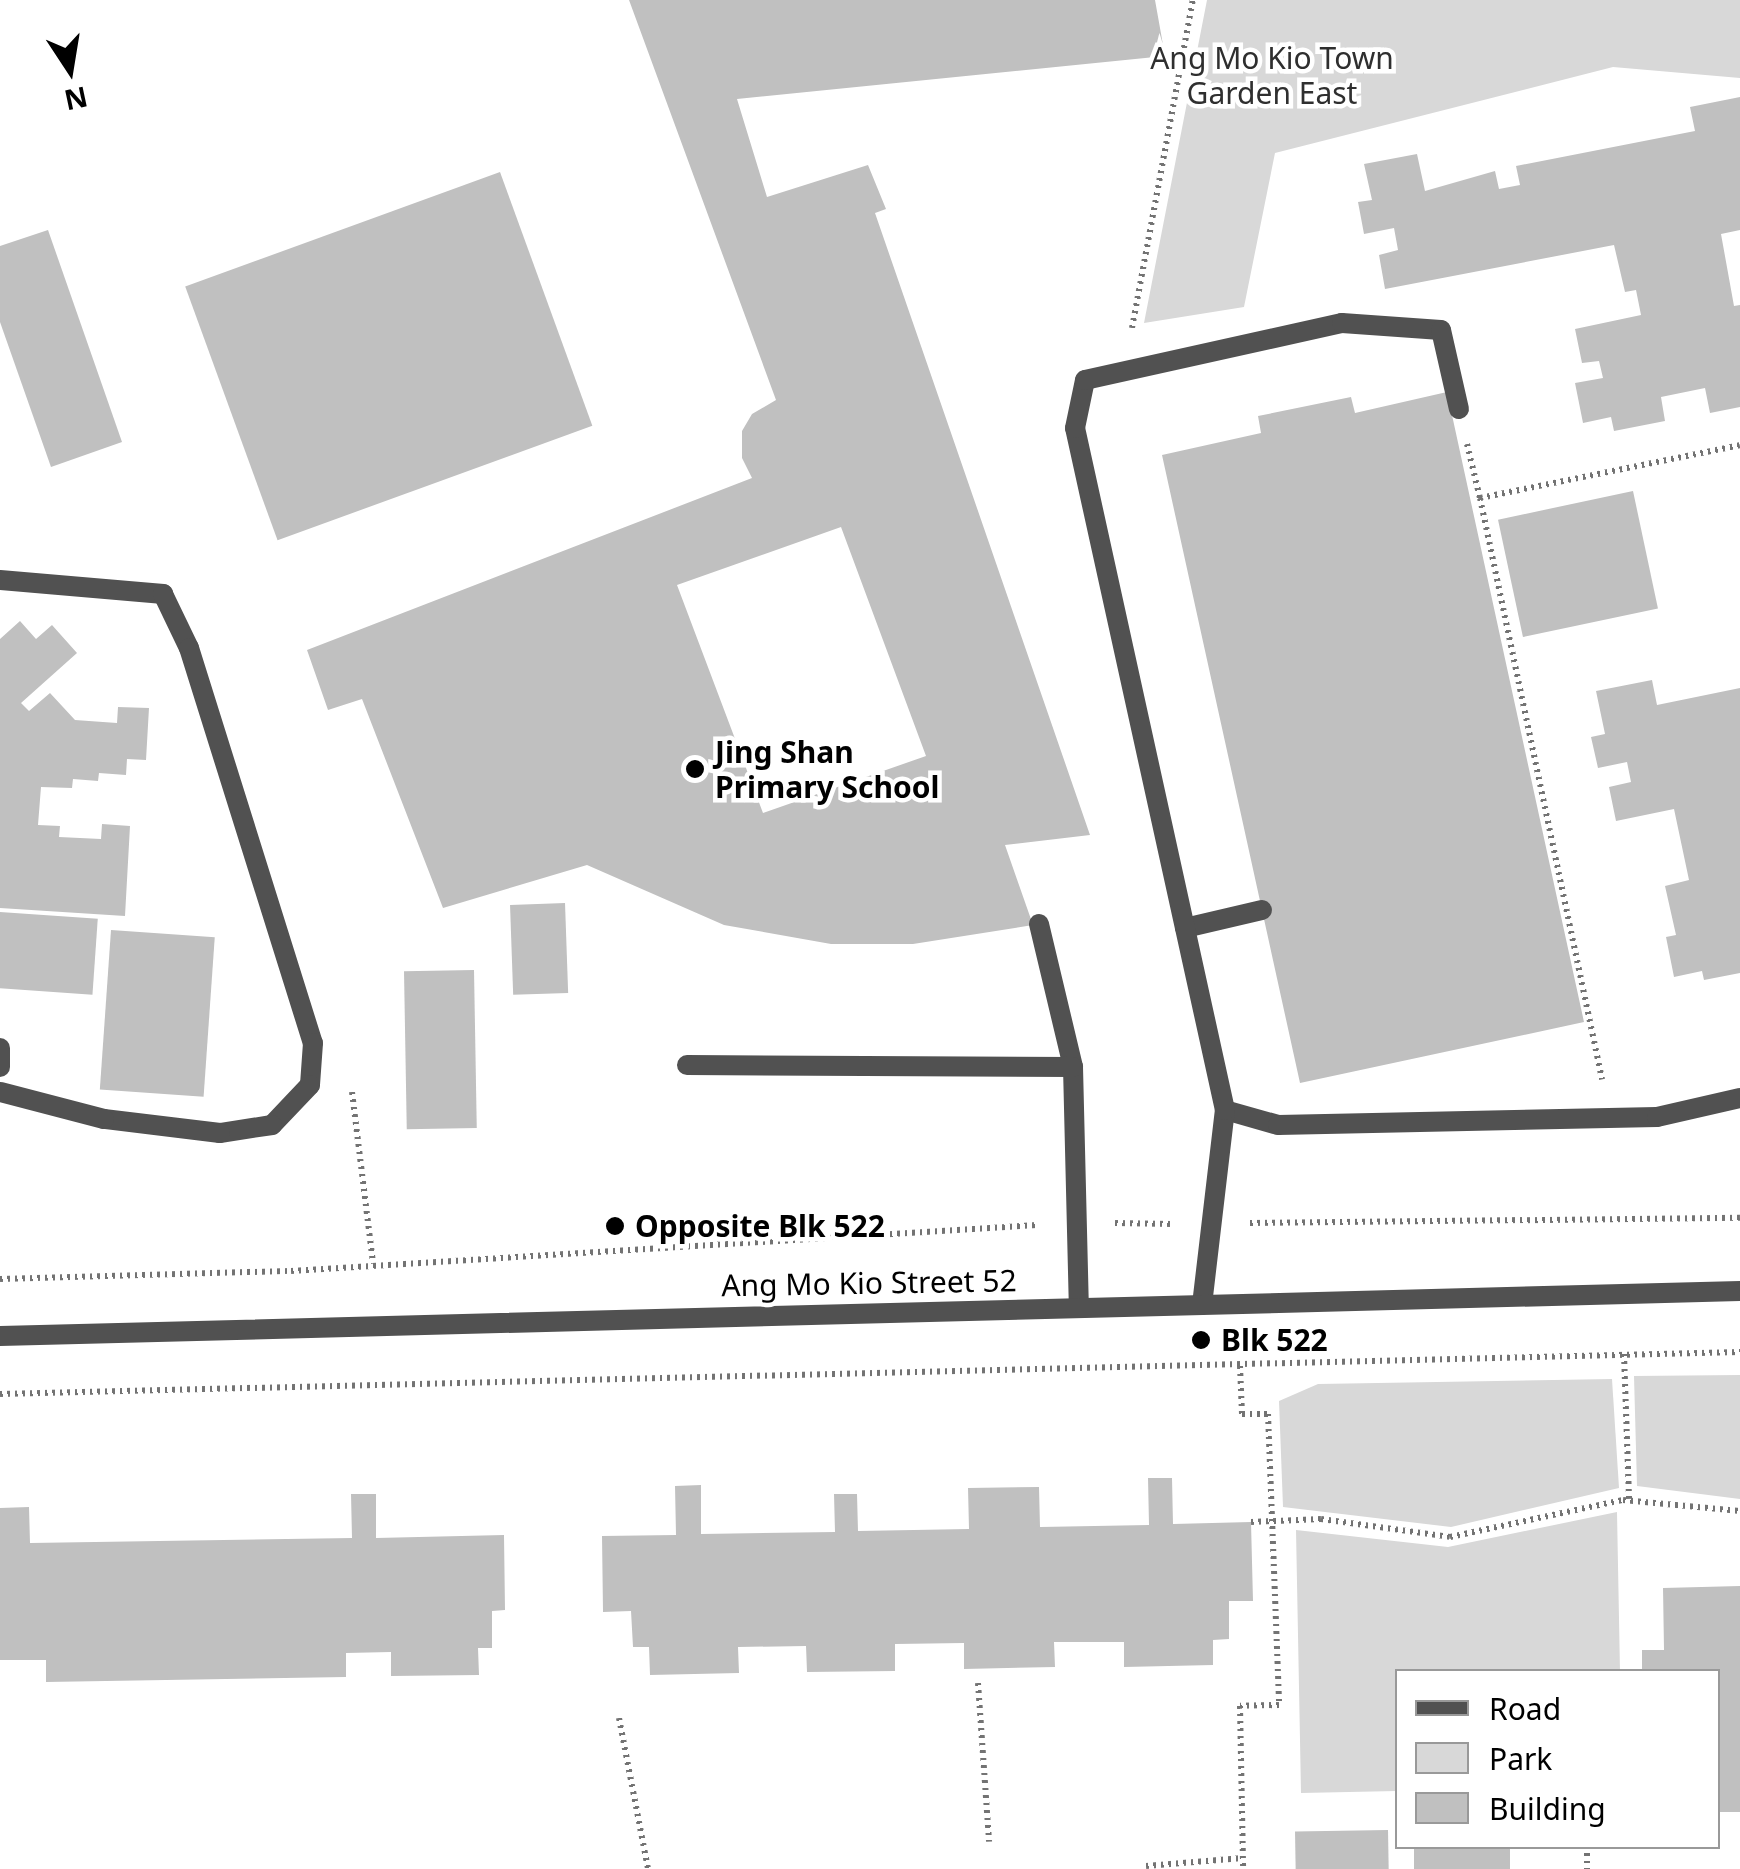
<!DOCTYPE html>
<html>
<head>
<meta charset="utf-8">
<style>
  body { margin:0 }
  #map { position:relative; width:1740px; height:1869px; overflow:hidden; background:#fff; font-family:"Noto Sans",sans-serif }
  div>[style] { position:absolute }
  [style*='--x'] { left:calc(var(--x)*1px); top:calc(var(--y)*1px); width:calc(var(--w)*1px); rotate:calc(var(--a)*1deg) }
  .green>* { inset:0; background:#d8d8d8 }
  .building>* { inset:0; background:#c0c0c0; transform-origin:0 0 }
  .path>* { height:6px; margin-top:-3px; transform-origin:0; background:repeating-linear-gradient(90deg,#737373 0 2.5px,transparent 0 7.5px) }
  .service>* { height:20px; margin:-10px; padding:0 10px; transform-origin:10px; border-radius:10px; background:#515151 }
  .minor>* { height:20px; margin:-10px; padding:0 10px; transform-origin:10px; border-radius:10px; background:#515151 }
  .dots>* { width:28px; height:28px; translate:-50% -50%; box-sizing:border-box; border:5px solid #fff; border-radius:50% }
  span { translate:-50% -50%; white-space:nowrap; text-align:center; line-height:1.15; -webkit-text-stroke:9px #fff; paint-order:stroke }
  .park-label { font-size:30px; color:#2f2f2f }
  .poi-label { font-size:30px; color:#000; font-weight:700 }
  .left { translate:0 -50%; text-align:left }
  .street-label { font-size:30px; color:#000 }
  .legend { position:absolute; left:1395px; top:1669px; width:325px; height:180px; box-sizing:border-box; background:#fff; border:2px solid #999; margin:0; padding:12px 18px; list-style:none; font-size:30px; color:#000 }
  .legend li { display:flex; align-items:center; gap:20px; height:50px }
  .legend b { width:50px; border:2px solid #999 }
  .north { position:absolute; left:20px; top:20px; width:100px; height:100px; -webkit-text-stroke:8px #fff; paint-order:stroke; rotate:168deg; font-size:28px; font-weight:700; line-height:40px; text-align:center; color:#000 }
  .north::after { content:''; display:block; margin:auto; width:35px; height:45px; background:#000; clip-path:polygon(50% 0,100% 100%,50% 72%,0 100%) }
</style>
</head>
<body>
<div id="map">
  <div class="green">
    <div style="clip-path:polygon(1207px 0,1740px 0,1740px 78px,1613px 67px,1275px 153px,1244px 307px,1144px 323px)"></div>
    <div style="clip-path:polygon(1740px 1375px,1740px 1499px,1637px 1486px,1634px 1376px)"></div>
    <div style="clip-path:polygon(1612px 1379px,1619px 1488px,1451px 1527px,1283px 1507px,1279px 1401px,1318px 1384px)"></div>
    <div style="clip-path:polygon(1617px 1512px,1620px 1671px,1398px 1672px,1397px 1791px,1301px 1793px,1296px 1530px,1448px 1547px)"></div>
  </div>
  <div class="building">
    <div style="clip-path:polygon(evenodd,629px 0,1155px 0,1165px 56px,737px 99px,767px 197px,868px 165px,886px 209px,875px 213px,1090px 835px,1005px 845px,1033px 925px,913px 944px,831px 944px,724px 925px,587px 865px,443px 908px,362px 699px,328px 710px,307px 650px,752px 478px,742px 458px,742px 431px,752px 414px,776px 400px,629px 0,841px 527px,926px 756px,763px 813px,677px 585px,841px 527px)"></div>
    <div style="clip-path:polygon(1740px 97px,1740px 230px,1721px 234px,1734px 306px,1740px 305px,1740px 407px,1710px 413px,1705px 388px,1661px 397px,1665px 421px,1614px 431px,1611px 417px,1583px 423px,1575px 383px,1603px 378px,1599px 361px,1582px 363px,1575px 329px,1641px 315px,1636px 290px,1625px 292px,1614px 245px,1385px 289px,1379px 255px,1398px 250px,1394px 228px,1364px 234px,1358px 202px,1372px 200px,1364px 164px,1417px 154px,1425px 191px,1495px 171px,1499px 189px,1520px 185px,1516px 166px,1695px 131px,1690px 107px)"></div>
    <div style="left:500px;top:172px;width:270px;height:335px;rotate:70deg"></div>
    <div style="clip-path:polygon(48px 230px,122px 442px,51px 467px,0 322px,0 246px)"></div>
    <div style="clip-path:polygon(1447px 392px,1584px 1022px,1300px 1083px,1162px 455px,1261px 433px,1258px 416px,1351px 397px,1355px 413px)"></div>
    <div style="left:1633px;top:491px;width:120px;height:138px;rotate:78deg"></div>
    <div style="clip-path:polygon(20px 621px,36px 639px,52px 625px,77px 653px,21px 703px,29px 711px,50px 693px,75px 720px,117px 723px,118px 707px,149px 708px,146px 760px,127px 759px,126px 775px,99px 773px,98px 781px,73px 779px,72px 788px,41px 787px,38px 825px,60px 826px,59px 837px,101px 839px,102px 824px,130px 826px,125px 916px,0 908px,0 639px)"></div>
    <div style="clip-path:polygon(1652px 680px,1657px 705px,1740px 688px,1740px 973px,1704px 980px,1702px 971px,1674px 977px,1666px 937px,1676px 935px,1665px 886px,1689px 880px,1674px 809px,1616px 821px,1609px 787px,1631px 782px,1627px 762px,1598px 768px,1591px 737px,1605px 734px,1596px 691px)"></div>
    <div style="left:565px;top:903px;width:90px;height:55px;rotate:88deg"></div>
    <div style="left:0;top:912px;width:98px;height:76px;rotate:4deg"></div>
    <div style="left:111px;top:930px;width:104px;height:160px;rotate:4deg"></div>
    <div style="left:474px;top:970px;width:158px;height:70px;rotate:89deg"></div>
    <div style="clip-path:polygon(1148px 1478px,1172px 1478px,1173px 1524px,1251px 1522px,1253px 1601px,1229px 1601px,1229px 1639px,1213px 1640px,1213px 1665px,1124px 1667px,1124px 1642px,1054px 1642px,1055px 1667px,964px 1669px,964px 1643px,895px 1644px,895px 1671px,807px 1672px,806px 1646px,738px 1647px,739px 1673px,650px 1675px,649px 1647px,633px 1647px,631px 1611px,603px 1612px,602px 1536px,676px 1535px,675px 1486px,701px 1485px,701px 1534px,835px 1532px,834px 1494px,857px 1494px,858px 1531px,969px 1529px,968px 1488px,1039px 1487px,1040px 1527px,1149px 1525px)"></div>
    <div style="clip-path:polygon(351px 1494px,376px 1494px,376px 1538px,504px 1535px,505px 1610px,492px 1611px,492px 1648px,478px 1648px,479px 1675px,391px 1676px,391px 1652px,346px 1653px,346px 1677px,46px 1682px,46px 1660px,0 1660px,0 1508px,29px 1507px,30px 1543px,352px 1538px)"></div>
    <div style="clip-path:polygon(1740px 1586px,1740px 1812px,1718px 1812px,1718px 1672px,1642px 1672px,1642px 1650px,1664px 1650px,1663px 1588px)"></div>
    <div style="left:1388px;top:1830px;width:39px;height:93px;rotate:89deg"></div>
    <div style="left:1414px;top:1846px;width:96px;height:23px"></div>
  </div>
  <div class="path">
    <div style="--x:1132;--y:328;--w:334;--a:-79.5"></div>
    <div style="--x:1467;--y:444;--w:56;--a:76.5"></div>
    <div style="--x:1480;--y:498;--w:265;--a:-11.5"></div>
    <div style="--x:1480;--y:498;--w:594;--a:78.14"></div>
    <div style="--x:352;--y:1092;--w:173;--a:83"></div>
    <div style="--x:1115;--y:1223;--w:57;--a:1"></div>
    <div style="--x:1250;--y:1223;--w:490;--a:-0.6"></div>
    <div style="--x:0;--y:1279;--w:291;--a:-1.6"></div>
    <div style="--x:291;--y:1271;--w:747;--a:-3.53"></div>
    <div style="--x:1624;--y:1354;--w:145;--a:88"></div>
    <div style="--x:1240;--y:1366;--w:48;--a:87.6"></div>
    <div style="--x:1242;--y:1414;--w:26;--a:0"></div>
    <div style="--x:1268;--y:1414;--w:291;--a:87.8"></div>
    <div style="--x:1279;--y:1705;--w:39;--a:179"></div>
    <div style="--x:1240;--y:1706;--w:163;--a:88.9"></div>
    <div style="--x:0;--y:1394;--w:1741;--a:-1.38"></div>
    <div style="--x:1251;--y:1522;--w:70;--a:-2.5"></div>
    <div style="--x:1321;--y:1519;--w:130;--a:7.9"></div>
    <div style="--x:1450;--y:1537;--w:177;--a:-12.1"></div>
    <div style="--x:1623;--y:1500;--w:118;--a:5.4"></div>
    <div style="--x:978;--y:1683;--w:159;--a:86"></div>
    <div style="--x:619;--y:1718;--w:154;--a:79.1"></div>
    <div style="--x:1587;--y:1846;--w:23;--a:90"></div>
    <div style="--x:1146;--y:1866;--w:97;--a:-4.7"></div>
  </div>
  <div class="service">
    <div style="--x:0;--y:580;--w:164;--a:4.9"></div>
    <div style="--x:163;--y:594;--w:60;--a:64.3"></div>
    <div style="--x:189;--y:648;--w:414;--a:72.6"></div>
    <div style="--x:313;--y:1043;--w:42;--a:94.1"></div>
    <div style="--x:310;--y:1085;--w:55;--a:133.5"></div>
    <div style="--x:272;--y:1125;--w:53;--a:171.3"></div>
    <div style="--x:220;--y:1133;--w:117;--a:-173.1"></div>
    <div style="--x:104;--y:1119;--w:107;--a:-165.4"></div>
    <div style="--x:1039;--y:924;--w:147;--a:76.6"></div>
    <div style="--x:1073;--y:1067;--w:241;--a:88.6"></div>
    <div style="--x:1185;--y:928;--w:79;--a:-13.2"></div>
    <div style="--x:0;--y:1048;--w:19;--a:90"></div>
    <div style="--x:687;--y:1065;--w:386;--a:0.3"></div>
    <div style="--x:1225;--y:1110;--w:55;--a:15.8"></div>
    <div style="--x:1278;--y:1125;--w:379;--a:-1.2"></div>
    <div style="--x:1657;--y:1117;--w:85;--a:-12.9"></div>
    <div style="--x:1202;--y:1305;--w:196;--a:-83.3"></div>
    <div style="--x:1225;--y:1110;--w:698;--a:-102.4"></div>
    <div style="--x:1075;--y:428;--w:49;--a:-78.2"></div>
    <div style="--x:1085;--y:380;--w:263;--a:-12.5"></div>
    <div style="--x:1342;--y:323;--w:99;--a:4"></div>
    <div style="--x:1441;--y:330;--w:81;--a:77.2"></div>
  </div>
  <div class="minor">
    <div style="--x:0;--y:1336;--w:1741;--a:-1.48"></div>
  </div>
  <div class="dots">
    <div style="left:695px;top:769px;background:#000"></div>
    <div style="left:615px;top:1226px;background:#000"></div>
    <div style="left:1201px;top:1340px;background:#000"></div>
  </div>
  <div class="park-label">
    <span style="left:1272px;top:75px">Ang Mo Kio Town<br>Garden East</span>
  </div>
  <div class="poi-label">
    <span class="left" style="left:715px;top:769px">Jing Shan<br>Primary School</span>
    <span class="left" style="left:635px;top:1226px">Opposite Blk 522</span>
    <span class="left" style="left:1221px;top:1340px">Blk 522</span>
  </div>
  <div class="street-label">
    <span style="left:869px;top:1283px;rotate:-1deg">Ang Mo Kio Street 52</span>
  </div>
  <ul class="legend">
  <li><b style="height:12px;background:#515151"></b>Road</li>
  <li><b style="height:28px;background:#d8d8d8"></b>Park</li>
  <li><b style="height:28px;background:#c0c0c0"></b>Building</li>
  </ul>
  <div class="north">N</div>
</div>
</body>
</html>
